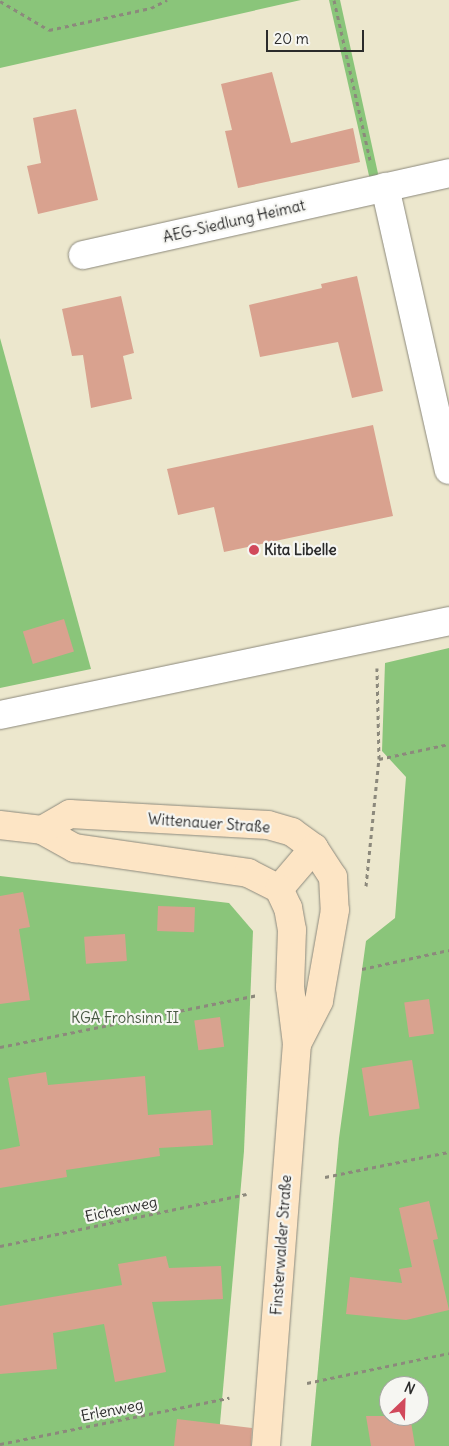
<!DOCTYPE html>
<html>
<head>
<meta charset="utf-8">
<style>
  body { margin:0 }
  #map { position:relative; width:449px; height:1446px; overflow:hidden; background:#ece7cd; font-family:Delius,sans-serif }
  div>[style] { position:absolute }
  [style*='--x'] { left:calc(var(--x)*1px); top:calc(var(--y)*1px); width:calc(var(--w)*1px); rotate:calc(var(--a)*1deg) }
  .green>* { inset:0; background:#8ac57a }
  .building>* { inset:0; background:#d9a28f; transform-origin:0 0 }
  .path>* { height:3px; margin-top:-1.5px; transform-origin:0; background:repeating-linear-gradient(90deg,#8c897c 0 4px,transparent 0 8px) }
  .roads { filter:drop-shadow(0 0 1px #8c897c) drop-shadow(0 0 1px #8c897c) }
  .street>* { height:28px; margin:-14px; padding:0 14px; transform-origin:14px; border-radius:14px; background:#fff }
  .secondary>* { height:28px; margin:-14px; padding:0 14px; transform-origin:14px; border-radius:14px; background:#fde5c5 }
  .dots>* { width:14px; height:14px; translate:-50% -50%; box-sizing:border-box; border:2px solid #f6f6f2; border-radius:50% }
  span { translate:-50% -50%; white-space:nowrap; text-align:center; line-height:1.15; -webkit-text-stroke:4.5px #f6f6f2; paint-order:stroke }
  .street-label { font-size:15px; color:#2b2b2b }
  .poi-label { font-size:15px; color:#2b2b2b; font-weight:700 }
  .left { translate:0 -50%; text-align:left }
  .park-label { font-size:15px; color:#485943 }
  .north { position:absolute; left:379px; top:1376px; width:50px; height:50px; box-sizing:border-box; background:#f6f6f2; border:1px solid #a5a5a2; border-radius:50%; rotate:24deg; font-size:14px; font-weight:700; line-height:20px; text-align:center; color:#2b2b2b }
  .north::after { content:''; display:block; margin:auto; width:18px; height:22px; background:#d1495b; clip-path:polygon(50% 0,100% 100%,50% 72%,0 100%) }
  .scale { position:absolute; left:266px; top:30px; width:98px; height:22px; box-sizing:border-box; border:2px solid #2b2b2b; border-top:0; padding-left:6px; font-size:15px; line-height:18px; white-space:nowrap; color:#2b2b2b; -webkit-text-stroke:4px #f6f6f2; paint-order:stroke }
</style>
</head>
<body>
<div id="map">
  <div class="green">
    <div style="clip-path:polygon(0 0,301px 0,0 68px)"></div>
    <div style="clip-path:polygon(329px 0,340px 0,379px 178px,370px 180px)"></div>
    <div style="clip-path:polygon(0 338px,91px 669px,0 688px)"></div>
    <div style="clip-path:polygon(evenodd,449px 648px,449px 1446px,311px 1446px,339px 1138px,366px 941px,395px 918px,406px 777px,382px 751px,385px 663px,449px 648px,389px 1386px,419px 1386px,419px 1416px,389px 1416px,389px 1386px)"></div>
    <div style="clip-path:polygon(0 876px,229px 903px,253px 931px,244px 1151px,218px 1446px,0 1446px)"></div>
  </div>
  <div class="building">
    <div style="clip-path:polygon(272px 72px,291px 143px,353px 128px,360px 162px,238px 188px,225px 131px,232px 130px,221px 84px)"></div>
    <div style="clip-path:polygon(76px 109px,98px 200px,38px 214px,27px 166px,41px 163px,33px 118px)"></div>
    <div style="clip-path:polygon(357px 276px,383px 391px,352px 398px,338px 342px,260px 357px,249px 305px,322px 288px,321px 284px)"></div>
    <div style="clip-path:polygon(121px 296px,134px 353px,123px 356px,132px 399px,91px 408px,83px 355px,72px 356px,62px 309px)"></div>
    <div style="clip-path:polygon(373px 425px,393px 516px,224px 552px,214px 507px,178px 515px,167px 469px)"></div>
    <div style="left:64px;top:619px;width:34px;height:43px;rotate:73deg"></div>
    <div style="clip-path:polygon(23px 892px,30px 927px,19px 929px,30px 1000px,0 1004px,0 896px)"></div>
    <div style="left:158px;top:906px;width:37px;height:25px;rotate:2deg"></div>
    <div style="left:125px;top:934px;width:27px;height:41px;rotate:86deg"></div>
    <div style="left:429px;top:999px;width:35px;height:25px;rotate:82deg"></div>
    <div style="left:220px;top:1017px;width:30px;height:26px;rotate:82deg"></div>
    <div style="left:412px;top:1060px;width:49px;height:51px;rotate:81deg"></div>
    <div style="clip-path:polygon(46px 1072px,48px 1085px,145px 1076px,148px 1115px,211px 1110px,213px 1145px,159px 1148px,160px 1156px,66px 1170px,67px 1177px,0 1188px,0 1150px,20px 1146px,8px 1078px)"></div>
    <div style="clip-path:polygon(429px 1201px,438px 1239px,433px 1240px,449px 1310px,406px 1320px,346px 1314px,350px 1277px,402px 1283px,399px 1269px,412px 1267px,399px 1208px)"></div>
    <div style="clip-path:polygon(166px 1256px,169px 1268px,221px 1266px,223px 1299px,152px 1302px,166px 1372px,115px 1382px,104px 1324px,53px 1333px,57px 1369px,0 1374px,0 1306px,122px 1285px,118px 1264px)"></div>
    <div style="clip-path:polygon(366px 1416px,410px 1416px,415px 1446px,371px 1446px)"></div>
    <div style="clip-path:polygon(177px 1419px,252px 1428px,251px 1446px,174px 1446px)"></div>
  </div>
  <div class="path">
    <div style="--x:334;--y:0;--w:164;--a:77.3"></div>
    <div style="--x:0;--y:1;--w:57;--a:30.6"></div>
    <div style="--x:49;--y:30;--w:104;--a:-12.2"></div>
    <div style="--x:151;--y:8;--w:18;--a:-27"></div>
    <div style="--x:379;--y:759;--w:72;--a:-12.1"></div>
    <div style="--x:366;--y:886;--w:128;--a:-84.2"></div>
    <div style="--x:379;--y:759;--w:91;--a:-91.3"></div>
    <div style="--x:362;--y:969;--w:89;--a:-12.3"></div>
    <div style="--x:0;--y:1047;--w:262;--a:-11.4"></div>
    <div style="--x:325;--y:1177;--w:126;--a:-11.4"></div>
    <div style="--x:0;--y:1246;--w:252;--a:-11.9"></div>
    <div style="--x:307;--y:1383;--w:145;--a:-11.9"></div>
    <div style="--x:0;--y:1444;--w:234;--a:-11.4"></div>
  </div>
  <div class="roads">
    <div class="street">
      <div style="--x:385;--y:187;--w:290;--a:77.3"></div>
      <div style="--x:83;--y:255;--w:375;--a:-12.6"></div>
      <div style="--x:0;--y:715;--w:459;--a:-11.8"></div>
    </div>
    <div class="secondary">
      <div style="--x:0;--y:825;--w:42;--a:6.8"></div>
      <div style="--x:42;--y:830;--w:38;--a:29"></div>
      <div style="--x:75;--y:848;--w:175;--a:8.2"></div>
      <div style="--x:248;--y:873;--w:35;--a:27"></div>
      <div style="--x:42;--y:830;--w:32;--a:-30"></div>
      <div style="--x:70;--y:814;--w:198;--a:3.2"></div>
      <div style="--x:268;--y:825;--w:25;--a:16"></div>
      <div style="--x:292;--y:832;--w:27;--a:36"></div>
      <div style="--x:314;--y:848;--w:35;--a:57"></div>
      <div style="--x:333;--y:877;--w:33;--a:87"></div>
      <div style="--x:335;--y:910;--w:92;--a:100"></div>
      <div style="--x:319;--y:1001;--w:48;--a:117.1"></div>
      <div style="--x:279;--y:889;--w:54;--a:-49.5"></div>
      <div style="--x:266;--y:1446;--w:403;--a:-85.6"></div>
      <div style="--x:297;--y:1044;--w:57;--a:-97"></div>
      <div style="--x:290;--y:987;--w:57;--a:-88"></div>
      <div style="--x:292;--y:930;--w:22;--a:-100"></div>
      <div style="--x:288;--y:908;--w:21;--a:-115"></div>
    </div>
  </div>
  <div class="dots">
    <div style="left:254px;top:550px;background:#d1495b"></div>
  </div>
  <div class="street-label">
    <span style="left:234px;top:221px;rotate:-13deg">AEG-Siedlung Heimat</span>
    <span style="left:209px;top:823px;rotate:4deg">Wittenauer Straße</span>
    <span style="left:121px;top:1209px;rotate:-12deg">Eichenweg</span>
    <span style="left:281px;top:1245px;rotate:-86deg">Finsterwalder Straße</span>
    <span style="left:112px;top:1410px;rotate:-11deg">Erlenweg</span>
  </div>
  <div class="poi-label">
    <span class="left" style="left:264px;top:550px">Kita Libelle</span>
  </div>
  <div class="park-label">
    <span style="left:125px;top:1018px">KGA Frohsinn II</span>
  </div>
  <div class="north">N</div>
  <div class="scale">20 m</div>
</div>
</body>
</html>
